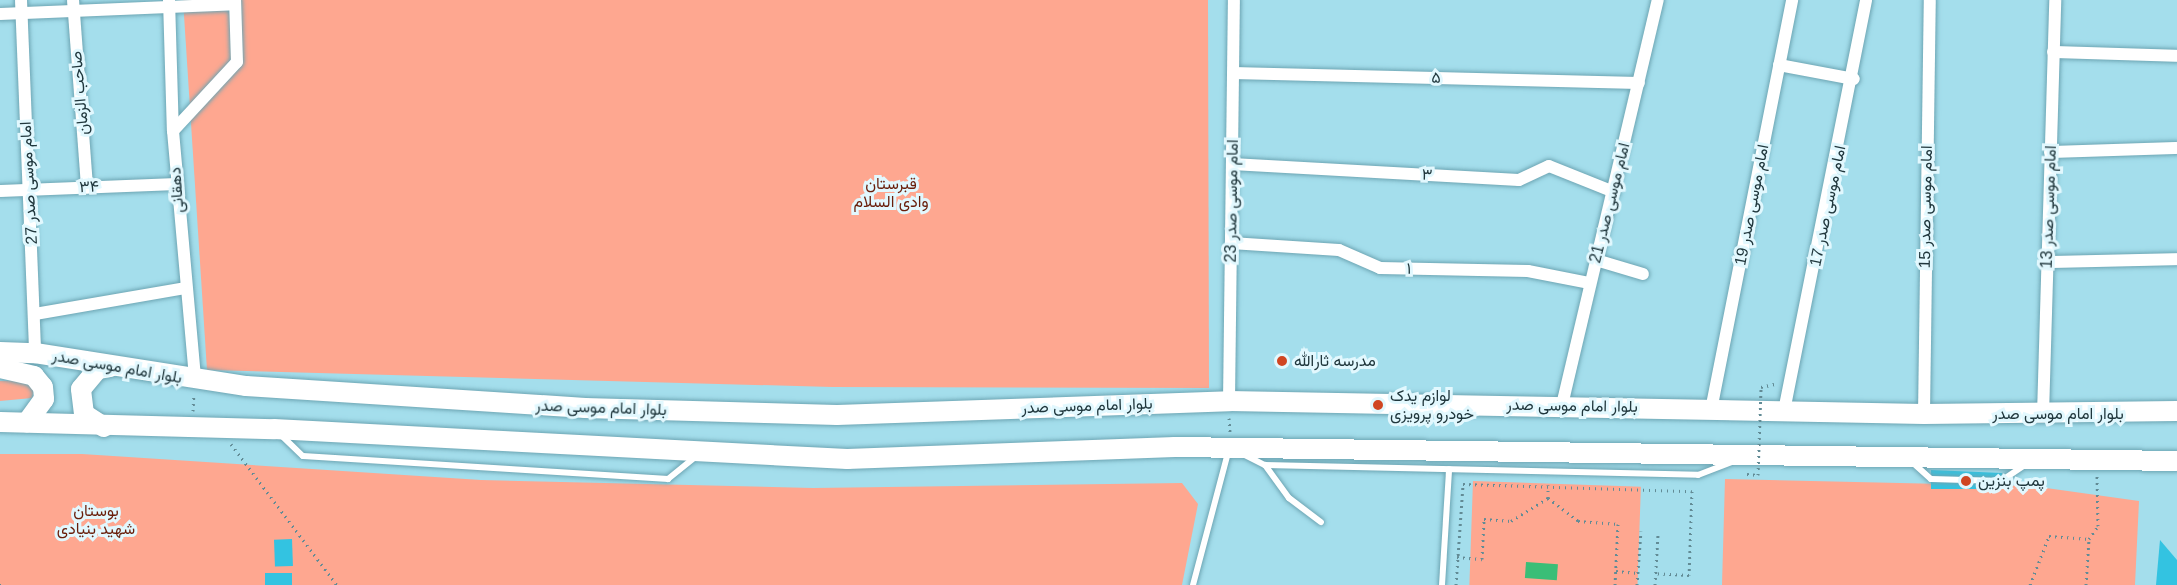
<!DOCTYPE html>
<html>
<head>
<meta charset="utf-8">
<style>
  body { margin:0 }
  #map { position:relative; width:2177px; height:585px; overflow:hidden; background:#a4deec; font-family:Arial,Vazirmatn,sans-serif }
  div>[style] { position:absolute }
  [style*='--x'] { left:calc(var(--x)*1px); top:calc(var(--y)*1px); width:calc(var(--w)*1px); rotate:calc(var(--a)*1deg) }
  .green>* { inset:0; background:#fea790; transform-origin:0 0 }
  .water>* { inset:0; background:#3abe77; transform-origin:0 0 }
  .building>* { inset:0; background:#33c3e1; transform-origin:0 0 }
  .path>* { height:3px; margin-top:-1.5px; transform-origin:0; background:repeating-linear-gradient(90deg,#628b95 0 1.5px,transparent 0 6px) }
  .roads { filter:drop-shadow(0 0 2px #6da5b3) drop-shadow(0 0 2px #6da5b3) }
  .service>* { height:6px; margin:-3px; padding:0 3px; transform-origin:3px; border-radius:3px; background:#fff }
  .minor>* { height:12px; margin:-6px; padding:0 6px; transform-origin:6px; border-radius:6px; background:#fff }
  .primary>* { height:20px; margin:-10px; padding:0 10px; transform-origin:10px; border-radius:10px; background:#fff }
  .path-bridge>* { height:3px; margin-top:-1.5px; transform-origin:0; background:repeating-linear-gradient(90deg,#628b95 0 1.5px,transparent 0 6px) }
  .dots>* { width:16px; height:16px; translate:-50% -50%; box-sizing:border-box; border:3px solid #e2f8fe; border-radius:50% }
  span { translate:-50% -50%; white-space:nowrap; text-align:center; line-height:1.15; -webkit-text-stroke:6px #e2f8fe; paint-order:stroke }
  .street-label { font-size:16px; color:#20373d }
  .park-label { font-size:16px; color:#691e0a }
  .poi-label { font-size:16px; color:#20373d }
  .left { translate:0 -50%; text-align:left }
</style>
</head>
<body>
<div id="map">
  <div class="green">
    <div style="clip-path:polygon(183px 0,1208px 0,1209px 388px,832px 387px,207px 370px)"></div>
    <div style="clip-path:polygon(25px 380px,34px 390px,32px 398px,0 401px,0 381px)"></div>
    <div style="clip-path:polygon(0 454px,82px 454px,481px 480px,813px 488px,1182px 483px,1198px 504px,1182px 585px,0 585px)"></div>
    <div style="clip-path:polygon(1725px 479px,2032px 486px,2139px 501px,2135px 585px,1722px 585px)"></div>
    <div style="left:1473px;top:481px;width:168px;height:104px;rotate:2deg"></div>
  </div>
  <div class="water">
    <div style="left:1526px;top:562px;width:32px;height:16px;rotate:4deg"></div>
  </div>
  <div class="building">
    <div style="clip-path:polygon(1931px 470px,2002px 473px,2001px 489px,1931px 489px)"></div>
    <div style="left:292px;top:539px;width:27px;height:18px;rotate:88deg"></div>
    <div style="clip-path:polygon(2160px 540px,2177px 560px,2177px 585px,2156px 585px)"></div>
    <div style="left:265px;top:573px;width:27px;height:12px"></div>
  </div>
  <div class="path">
    <div style="--x:1761;--y:387;--w:14;--a:-12"></div>
    <div style="--x:193;--y:411;--w:17;--a:-87"></div>
    <div style="--x:1229;--y:418;--w:15;--a:86"></div>
    <div style="--x:231;--y:444;--w:176;--a:53.1"></div>
    <div style="--x:1747;--y:474;--w:11;--a:5"></div>
    <div style="--x:1548;--y:498;--w:38;--a:37"></div>
    <div style="--x:1578;--y:521;--w:40;--a:4.3"></div>
    <div style="--x:1618;--y:524;--w:61;--a:92.8"></div>
    <div style="--x:1548;--y:498;--w:13;--a:-90"></div>
    <div style="--x:1457;--y:557;--w:25;--a:5"></div>
    <div style="--x:1482;--y:559;--w:40;--a:-87.1"></div>
    <div style="--x:1484;--y:519;--w:27;--a:4"></div>
    <div style="--x:1511;--y:521;--w:44;--a:-31.9"></div>
    <div style="--x:1616;--y:571;--w:22;--a:5"></div>
    <div style="--x:0;--y:585;--w:2;--a:0"></div>
    <div style="--x:1456;--y:585;--w:101;--a:-86"></div>
    <div style="--x:1463;--y:484;--w:229;--a:1.8"></div>
    <div style="--x:1692;--y:491;--w:84;--a:92"></div>
    <div style="--x:1689;--y:575;--w:33;--a:-177"></div>
    <div style="--x:1637;--y:585;--w:54;--a:-85.8"></div>
    <div style="--x:1655;--y:585;--w:51;--a:-86.6"></div>
    <div style="--x:2030;--y:585;--w:53;--a:-68.8"></div>
    <div style="--x:2049;--y:536;--w:40;--a:4.3"></div>
    <div style="--x:2086;--y:585;--w:46;--a:-86.3"></div>
    <div style="--x:2089;--y:539;--w:16;--a:-55"></div>
    <div style="--x:2098;--y:526;--w:51;--a:-91.1"></div>
  </div>
  <div class="roads">
    <div class="service">
      <div style="--x:281;--y:435;--w:30;--a:44"></div>
      <div style="--x:303;--y:456;--w:366;--a:3.6"></div>
      <div style="--x:668;--y:479;--w:36;--a:-39"></div>
      <div style="--x:1243;--y:454;--w:25;--a:27"></div>
      <div style="--x:1265;--y:465;--w:433;--a:1.3"></div>
      <div style="--x:1698;--y:475;--w:39;--a:-21"></div>
      <div style="--x:1912;--y:462;--w:25;--a:42"></div>
      <div style="--x:1931;--y:479;--w:70;--a:1.6"></div>
      <div style="--x:2001;--y:481;--w:30;--a:-34"></div>
      <div style="--x:1265;--y:465;--w:41;--a:54"></div>
      <div style="--x:1289;--y:498;--w:40;--a:37"></div>
      <div style="--x:1193;--y:585;--w:141;--a:-75.2"></div>
      <div style="--x:1442;--y:585;--w:116;--a:-86.5"></div>
    </div>
    <div class="minor">
      <div style="--x:21;--y:0;--w:353;--a:87.7"></div>
      <div style="--x:73;--y:0;--w:188;--a:85.7"></div>
      <div style="--x:169;--y:0;--w:131;--a:88.3"></div>
      <div style="--x:173;--y:131;--w:249;--a:84.9"></div>
      <div style="--x:0;--y:14;--w:235;--a:-2.4"></div>
      <div style="--x:2053;--y:52;--w:124;--a:1.8"></div>
      <div style="--x:1779;--y:65;--w:76;--a:10.6"></div>
      <div style="--x:1233;--y:73;--w:406;--a:1.4"></div>
      <div style="--x:173;--y:131;--w:94;--a:-47.2"></div>
      <div style="--x:237;--y:62;--w:62;--a:-91.8"></div>
      <div style="--x:2050;--y:152;--w:127;--a:-1.8"></div>
      <div style="--x:1232;--y:164;--w:287;--a:3.2"></div>
      <div style="--x:1519;--y:180;--w:33;--a:-25"></div>
      <div style="--x:1549;--y:166;--w:70;--a:21.8"></div>
      <div style="--x:0;--y:191;--w:177;--a:-2.3"></div>
      <div style="--x:1231;--y:243;--w:108;--a:3.7"></div>
      <div style="--x:1339;--y:250;--w:45;--a:23.7"></div>
      <div style="--x:1380;--y:268;--w:148;--a:1.2"></div>
      <div style="--x:1528;--y:271;--w:63;--a:11"></div>
      <div style="--x:1596;--y:260;--w:49;--a:16.6"></div>
      <div style="--x:2047;--y:262;--w:130;--a:-1.3"></div>
      <div style="--x:35;--y:314;--w:152;--a:-9.8"></div>
      <div style="--x:1229;--y:401;--w:401;--a:-89.3"></div>
      <div style="--x:1562;--y:405;--w:416;--a:-76.7"></div>
      <div style="--x:1711;--y:410;--w:418;--a:-78.8"></div>
      <div style="--x:1784;--y:411;--w:419;--a:-78.7"></div>
      <div style="--x:1924;--y:414;--w:414;--a:-89.2"></div>
      <div style="--x:2043;--y:414;--w:414;--a:-88.3"></div>
    </div>
    <div class="primary">
      <div style="--x:0;--y:352;--w:35;--a:2"></div>
      <div style="--x:35;--y:353;--w:214;--a:8.9"></div>
      <div style="--x:246;--y:386;--w:340;--a:3.7"></div>
      <div style="--x:585;--y:408;--w:252;--a:1.6"></div>
      <div style="--x:837;--y:415;--w:392;--a:-2"></div>
      <div style="--x:1229;--y:401;--w:695;--a:1.07"></div>
      <div style="--x:1924;--y:414;--w:253;--a:-0.7"></div>
      <div style="--x:0;--y:368;--w:35;--a:13"></div>
      <div style="--x:34;--y:376;--w:14;--a:51"></div>
      <div style="--x:43;--y:387;--w:12;--a:85"></div>
      <div style="--x:44;--y:399;--w:29;--a:126"></div>
      <div style="--x:0;--y:422;--w:274;--a:1.5"></div>
      <div style="--x:274;--y:429;--w:574;--a:3"></div>
      <div style="--x:847;--y:459;--w:328;--a:-2.1"></div>
      <div style="--x:1175;--y:447;--w:1002;--a:0.8"></div>
      <div style="--x:104;--y:427;--w:24;--a:-147"></div>
      <div style="--x:84;--y:414;--w:25;--a:-97"></div>
      <div style="--x:81;--y:389;--w:26;--a:-50"></div>
      <div style="--x:98;--y:369;--w:13;--a:-9"></div>
    </div>
  </div>
  <div class="path-bridge">
    <div style="--x:1758;--y:475;--w:88;--a:-88"></div>
  </div>
  <div class="dots">
    <div style="left:1282px;top:361px;background:#d04622"></div>
    <div style="left:1378px;top:405px;background:#d04622"></div>
    <div style="left:1966px;top:481px;background:#d04622"></div>
  </div>
  <div class="street-label">
    <span style="left:1436px;top:78px;rotate:1deg">۵</span>
    <span style="left:80px;top:93px;rotate:-95deg">صاحب الزمان</span>
    <span style="left:1427px;top:175px;rotate:3deg">۳</span>
    <span style="left:29px;top:183px;rotate:-93deg">امام موسی صدر 27</span>
    <span style="left:89px;top:187px;rotate:-3deg">۳۴</span>
    <span style="left:177px;top:190px;rotate:-94deg">دهقانی</span>
    <span style="left:1232px;top:201px;rotate:-89deg">امام موسی صدر 23</span>
    <span style="left:1610px;top:203px;rotate:-76deg">امام موسی صدر 21</span>
    <span style="left:1752px;top:205px;rotate:-79deg">امام موسی صدر 19</span>
    <span style="left:1828px;top:206px;rotate:-78deg">امام موسی صدر 17</span>
    <span style="left:1926px;top:207px;rotate:-89deg">امام موسی صدر 15</span>
    <span style="left:2049px;top:207px;rotate:-88deg">امام موسی صدر 13</span>
    <span style="left:1409px;top:269px;rotate:1deg">۱</span>
    <span style="left:117px;top:367px;rotate:10deg">بلوار امام موسی صدر</span>
    <span style="left:1087px;top:406px;rotate:-2deg">بلوار امام موسی صدر</span>
    <span style="left:1572px;top:406px;rotate:1deg">بلوار امام موسی صدر</span>
    <span style="left:601px;top:408px;rotate:2deg">بلوار امام موسی صدر</span>
    <span style="left:2058px;top:414px">بلوار امام موسی صدر</span>
  </div>
  <div class="park-label">
    <span style="left:891px;top:193px">قبرستان<br>وادی السلام</span>
    <span style="left:96px;top:520px">بوستان<br>شهید بنیادی</span>
  </div>
  <div class="poi-label">
    <span class="left" style="left:1294px;top:361px">مدرسه ثارالله</span>
    <span class="left" style="left:1390px;top:405px">لوازم یدک<br>خودرو پرویزی</span>
    <span class="left" style="left:1978px;top:481px">پمپ بنزین</span>
  </div>
</div>
</body>
</html>
